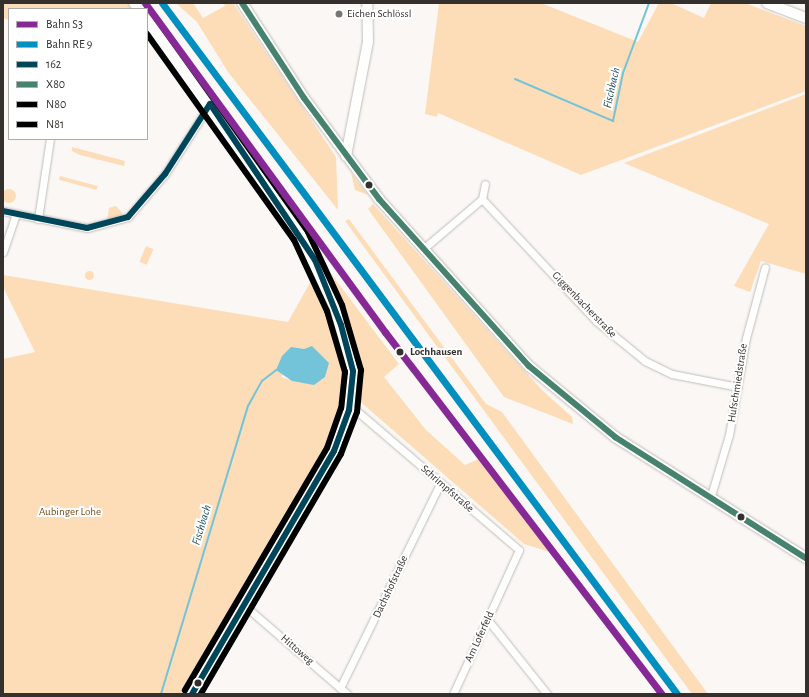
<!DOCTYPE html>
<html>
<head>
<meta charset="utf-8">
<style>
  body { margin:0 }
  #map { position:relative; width:809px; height:697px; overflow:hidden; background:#faf7f4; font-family:"Alegreya Sans",sans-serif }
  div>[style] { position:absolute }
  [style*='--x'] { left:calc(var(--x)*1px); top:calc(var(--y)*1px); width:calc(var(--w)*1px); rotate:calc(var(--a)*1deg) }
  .green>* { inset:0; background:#fcddb8; transform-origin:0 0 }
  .round { border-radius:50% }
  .water>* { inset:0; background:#73c4d9 }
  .stream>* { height:2px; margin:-1px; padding:0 1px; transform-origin:1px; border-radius:1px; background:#73c4d9 }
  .roads { filter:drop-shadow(0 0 1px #c0bdba) drop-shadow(0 0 1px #c0bdba) }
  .street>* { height:7px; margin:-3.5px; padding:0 3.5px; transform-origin:3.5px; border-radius:3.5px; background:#fefefd }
  .secondary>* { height:10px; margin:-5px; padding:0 5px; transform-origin:5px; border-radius:5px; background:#fefefd }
  .bus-1>* { height:6px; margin:-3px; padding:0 3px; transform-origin:3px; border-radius:3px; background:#00465a }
  .bus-2>* { height:6px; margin:-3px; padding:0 3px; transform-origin:3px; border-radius:3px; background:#46826e }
  .bus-3>* { height:6px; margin:-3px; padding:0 3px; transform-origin:3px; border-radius:3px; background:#000 }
  .bus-4>* { height:6px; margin:-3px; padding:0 3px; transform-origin:3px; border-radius:3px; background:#000 }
  .rail-1>* { height:7px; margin:-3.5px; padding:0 3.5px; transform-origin:3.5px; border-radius:3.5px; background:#862996 }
  .rail-2>* { height:7px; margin:-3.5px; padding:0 3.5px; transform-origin:3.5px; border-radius:3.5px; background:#008fbf }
  .dots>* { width:11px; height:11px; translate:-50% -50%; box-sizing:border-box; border:2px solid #fff; border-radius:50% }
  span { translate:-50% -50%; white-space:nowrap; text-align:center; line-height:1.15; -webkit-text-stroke:4px #fff; paint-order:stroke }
  .poi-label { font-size:11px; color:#34302d }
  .left { translate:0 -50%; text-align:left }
  .street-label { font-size:11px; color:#34302d }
  .stop-label { font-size:11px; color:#34302d; font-weight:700 }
  .park-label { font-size:11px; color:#734d18 }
  .water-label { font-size:12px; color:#194a58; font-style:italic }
  .frame { position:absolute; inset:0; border:4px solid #34302d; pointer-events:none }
  .legend { position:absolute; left:8px; top:8px; width:140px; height:132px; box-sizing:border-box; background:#fff; border:1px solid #aeacab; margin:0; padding:5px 7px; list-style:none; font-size:12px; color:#34302d }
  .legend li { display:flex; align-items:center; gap:8px; height:20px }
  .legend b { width:20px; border:1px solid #aeacab }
</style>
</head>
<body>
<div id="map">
  <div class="green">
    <div style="clip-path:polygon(3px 3px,129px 3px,133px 9px,9px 9px,9px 20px,3px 18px)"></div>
    <div style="clip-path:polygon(176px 3px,193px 3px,203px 18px,225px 6px,223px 3px,233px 3px,336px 157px,338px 210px,228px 72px,197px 22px)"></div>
    <div style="clip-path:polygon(439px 3px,541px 3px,638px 42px,659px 3px,671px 3px,704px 18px,711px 3px,745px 3px,806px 26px,806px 91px,581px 175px,438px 113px,437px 117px,425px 114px)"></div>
    <div style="clip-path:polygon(806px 94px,806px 274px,761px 261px,750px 292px,734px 286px,769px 224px,624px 163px)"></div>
    <div style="clip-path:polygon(72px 147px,125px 161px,124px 166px,80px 155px,72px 151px)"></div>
    <div style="clip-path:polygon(351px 173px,368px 195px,355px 190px)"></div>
    <div style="left:60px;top:176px;width:39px;height:4px;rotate:15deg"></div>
    <div class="round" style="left:2px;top:189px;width:14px;height:14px"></div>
    <div style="clip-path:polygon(373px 204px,542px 390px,572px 417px,573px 424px,504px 397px,368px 209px)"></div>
    <div style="clip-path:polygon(116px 206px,123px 214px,107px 221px,109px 208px)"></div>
    <div style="clip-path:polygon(349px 219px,486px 404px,502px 412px,708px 694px,692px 694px,345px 221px)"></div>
    <div style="left:146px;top:246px;width:8px;height:17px;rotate:23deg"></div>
    <div style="clip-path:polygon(evenodd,304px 248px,334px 319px,348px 369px,343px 415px,185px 694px,3px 694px,3px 359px,35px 352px,3px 287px,3px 275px,288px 322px,312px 279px,300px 253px,304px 248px,304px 349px,300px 383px,281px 377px,304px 349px)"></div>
    <div class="round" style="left:84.5px;top:270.5px;width:9px;height:9px"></div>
    <div style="clip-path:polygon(329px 271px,399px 364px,384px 377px,426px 430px,465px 465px,479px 459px,556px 554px,524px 544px,356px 398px,357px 370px,350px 334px)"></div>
  </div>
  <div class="water">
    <div style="clip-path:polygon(312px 346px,329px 363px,325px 377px,314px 385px,292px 381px,276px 370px,282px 356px,291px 347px,304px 349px)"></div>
  </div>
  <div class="stream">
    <div style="--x:515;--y:79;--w:107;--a:23.2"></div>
    <div style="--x:613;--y:121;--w:49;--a:-78.2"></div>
    <div style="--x:623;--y:73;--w:75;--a:-69.6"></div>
    <div style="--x:161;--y:694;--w:301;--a:-73.2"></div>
    <div style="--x:248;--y:406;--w:29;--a:-61"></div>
    <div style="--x:262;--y:381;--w:18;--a:-38"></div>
  </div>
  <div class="roads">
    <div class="street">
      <div style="--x:482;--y:199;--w:15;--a:-79"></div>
      <div style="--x:3;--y:211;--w:86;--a:11.4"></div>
      <div style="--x:87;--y:228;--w:42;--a:-15"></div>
      <div style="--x:128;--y:217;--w:57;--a:-49.3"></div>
      <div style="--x:165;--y:174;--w:83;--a:-57.3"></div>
      <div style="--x:38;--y:219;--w:81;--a:-81.5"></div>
      <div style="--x:423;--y:249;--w:77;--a:-40.3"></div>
      <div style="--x:482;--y:199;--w:167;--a:46.9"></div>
      <div style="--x:596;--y:321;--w:63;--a:39.2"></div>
      <div style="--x:645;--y:361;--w:30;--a:26"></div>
      <div style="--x:672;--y:374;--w:67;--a:11.1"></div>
      <div style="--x:3;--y:252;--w:40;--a:-71.1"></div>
      <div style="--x:349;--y:410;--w:9;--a:13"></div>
      <div style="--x:358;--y:412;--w:212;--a:40.6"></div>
      <div style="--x:519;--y:550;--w:158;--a:114.6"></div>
      <div style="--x:710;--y:499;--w:67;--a:-73.5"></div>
      <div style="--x:729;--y:435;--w:98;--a:-80.1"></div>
      <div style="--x:746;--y:338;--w:73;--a:-75"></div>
      <div style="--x:246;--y:607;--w:133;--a:40.7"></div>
      <div style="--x:488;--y:620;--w:95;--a:51.4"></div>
      <div style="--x:340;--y:688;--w:227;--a:-63.9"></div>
    </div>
    <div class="secondary">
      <div style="--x:134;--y:3;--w:8;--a:50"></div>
      <div style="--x:242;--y:3;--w:113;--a:56.9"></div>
      <div style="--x:304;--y:98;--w:126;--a:53.4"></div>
      <div style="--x:379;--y:199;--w:224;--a:48.1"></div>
      <div style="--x:529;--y:366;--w:112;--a:39.5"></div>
      <div style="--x:615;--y:437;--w:226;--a:32.4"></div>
      <div style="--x:767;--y:3;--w:42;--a:21"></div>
      <div style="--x:147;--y:20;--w:265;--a:54.5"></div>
      <div style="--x:301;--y:236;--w:80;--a:64.7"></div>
      <div style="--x:335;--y:308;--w:66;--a:74.1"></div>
      <div style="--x:353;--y:371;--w:39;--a:96"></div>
      <div style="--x:349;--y:410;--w:44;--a:110.1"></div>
      <div style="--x:334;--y:451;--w:281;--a:120.3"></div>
      <div style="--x:346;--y:156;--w:116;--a:-79.1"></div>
      <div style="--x:368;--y:42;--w:39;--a:-91"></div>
    </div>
  </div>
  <div class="bus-1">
    <div style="--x:3;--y:211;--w:86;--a:11.4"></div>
    <div style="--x:87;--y:228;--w:42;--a:-15"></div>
    <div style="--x:128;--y:217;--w:57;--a:-49.3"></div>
    <div style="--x:165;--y:174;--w:83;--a:-57.3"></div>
    <div style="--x:192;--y:694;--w:281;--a:-59.7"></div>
    <div style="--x:334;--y:451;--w:44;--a:-69.9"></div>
    <div style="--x:349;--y:410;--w:39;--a:-84"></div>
    <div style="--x:353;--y:371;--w:48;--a:-104.6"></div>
    <div style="--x:341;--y:325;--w:70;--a:-111.8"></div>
    <div style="--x:315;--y:260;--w:188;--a:-123.9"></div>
  </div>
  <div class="bus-2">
    <div style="--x:242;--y:3;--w:113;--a:56.9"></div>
    <div style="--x:304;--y:98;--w:126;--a:53.4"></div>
    <div style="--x:379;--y:199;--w:224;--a:48.1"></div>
    <div style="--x:529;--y:366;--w:112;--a:39.5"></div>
    <div style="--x:615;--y:437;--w:226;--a:32.4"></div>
  </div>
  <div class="bus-3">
    <div style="--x:147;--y:34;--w:253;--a:54.5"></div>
    <div style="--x:294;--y:240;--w:78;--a:65.1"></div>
    <div style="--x:327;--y:311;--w:64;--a:73.6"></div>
    <div style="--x:345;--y:372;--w:36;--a:96"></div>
    <div style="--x:341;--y:408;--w:42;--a:109.3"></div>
    <div style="--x:327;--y:448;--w:281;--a:120.4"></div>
  </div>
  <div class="bus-4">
    <div style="--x:154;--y:15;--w:266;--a:54.6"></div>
    <div style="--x:308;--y:232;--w:81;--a:65"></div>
    <div style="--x:342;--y:305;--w:68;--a:73.7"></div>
    <div style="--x:361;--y:370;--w:42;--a:95.4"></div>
    <div style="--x:357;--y:412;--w:45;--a:110.9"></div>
    <div style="--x:341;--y:454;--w:278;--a:120.3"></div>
  </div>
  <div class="rail-1">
    <div style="--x:145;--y:3;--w:407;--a:53.9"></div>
    <div style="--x:385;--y:332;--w:456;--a:52.6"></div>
  </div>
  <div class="rail-2">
    <div style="--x:162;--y:3;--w:862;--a:53.3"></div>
  </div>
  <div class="dots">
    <div style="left:339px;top:14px;background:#797673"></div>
    <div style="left:369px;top:185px;background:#34302d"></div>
    <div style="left:400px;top:352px;background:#34302d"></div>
    <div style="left:741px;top:517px;background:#34302d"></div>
    <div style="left:198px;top:683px;background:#34302d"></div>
  </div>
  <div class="poi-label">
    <span class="left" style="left:347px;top:14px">Eichen Schlössl</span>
  </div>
  <div class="street-label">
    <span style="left:584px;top:305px;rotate:46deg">Giggenbacherstraße</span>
    <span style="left:738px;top:383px;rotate:-81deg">Hufschmiedstraße</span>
    <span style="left:447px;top:489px;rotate:41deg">Schrimpfstraße</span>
    <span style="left:391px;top:587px;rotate:-65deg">Dachshofstraße</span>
    <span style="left:480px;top:637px;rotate:-65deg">Am Loferfeld</span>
    <span style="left:297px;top:650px;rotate:41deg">Hittoweg</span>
  </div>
  <div class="stop-label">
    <span class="left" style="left:410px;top:352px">Lochhausen</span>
  </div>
  <div class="park-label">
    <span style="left:70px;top:512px">Aubinger Lohe</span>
  </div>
  <div class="water-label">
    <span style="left:612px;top:88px;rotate:-77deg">Fischbach</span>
    <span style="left:202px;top:525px;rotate:-73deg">Fischbach</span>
  </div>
  <div class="frame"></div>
  <ul class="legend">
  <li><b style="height:5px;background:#862996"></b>Bahn S3</li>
  <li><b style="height:5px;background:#008fbf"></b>Bahn RE 9</li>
  <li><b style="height:5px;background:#00465a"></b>162</li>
  <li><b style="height:5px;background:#46826e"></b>X80</li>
  <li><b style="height:5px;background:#000"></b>N80</li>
  <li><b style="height:5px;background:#000"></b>N81</li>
  </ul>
</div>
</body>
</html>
